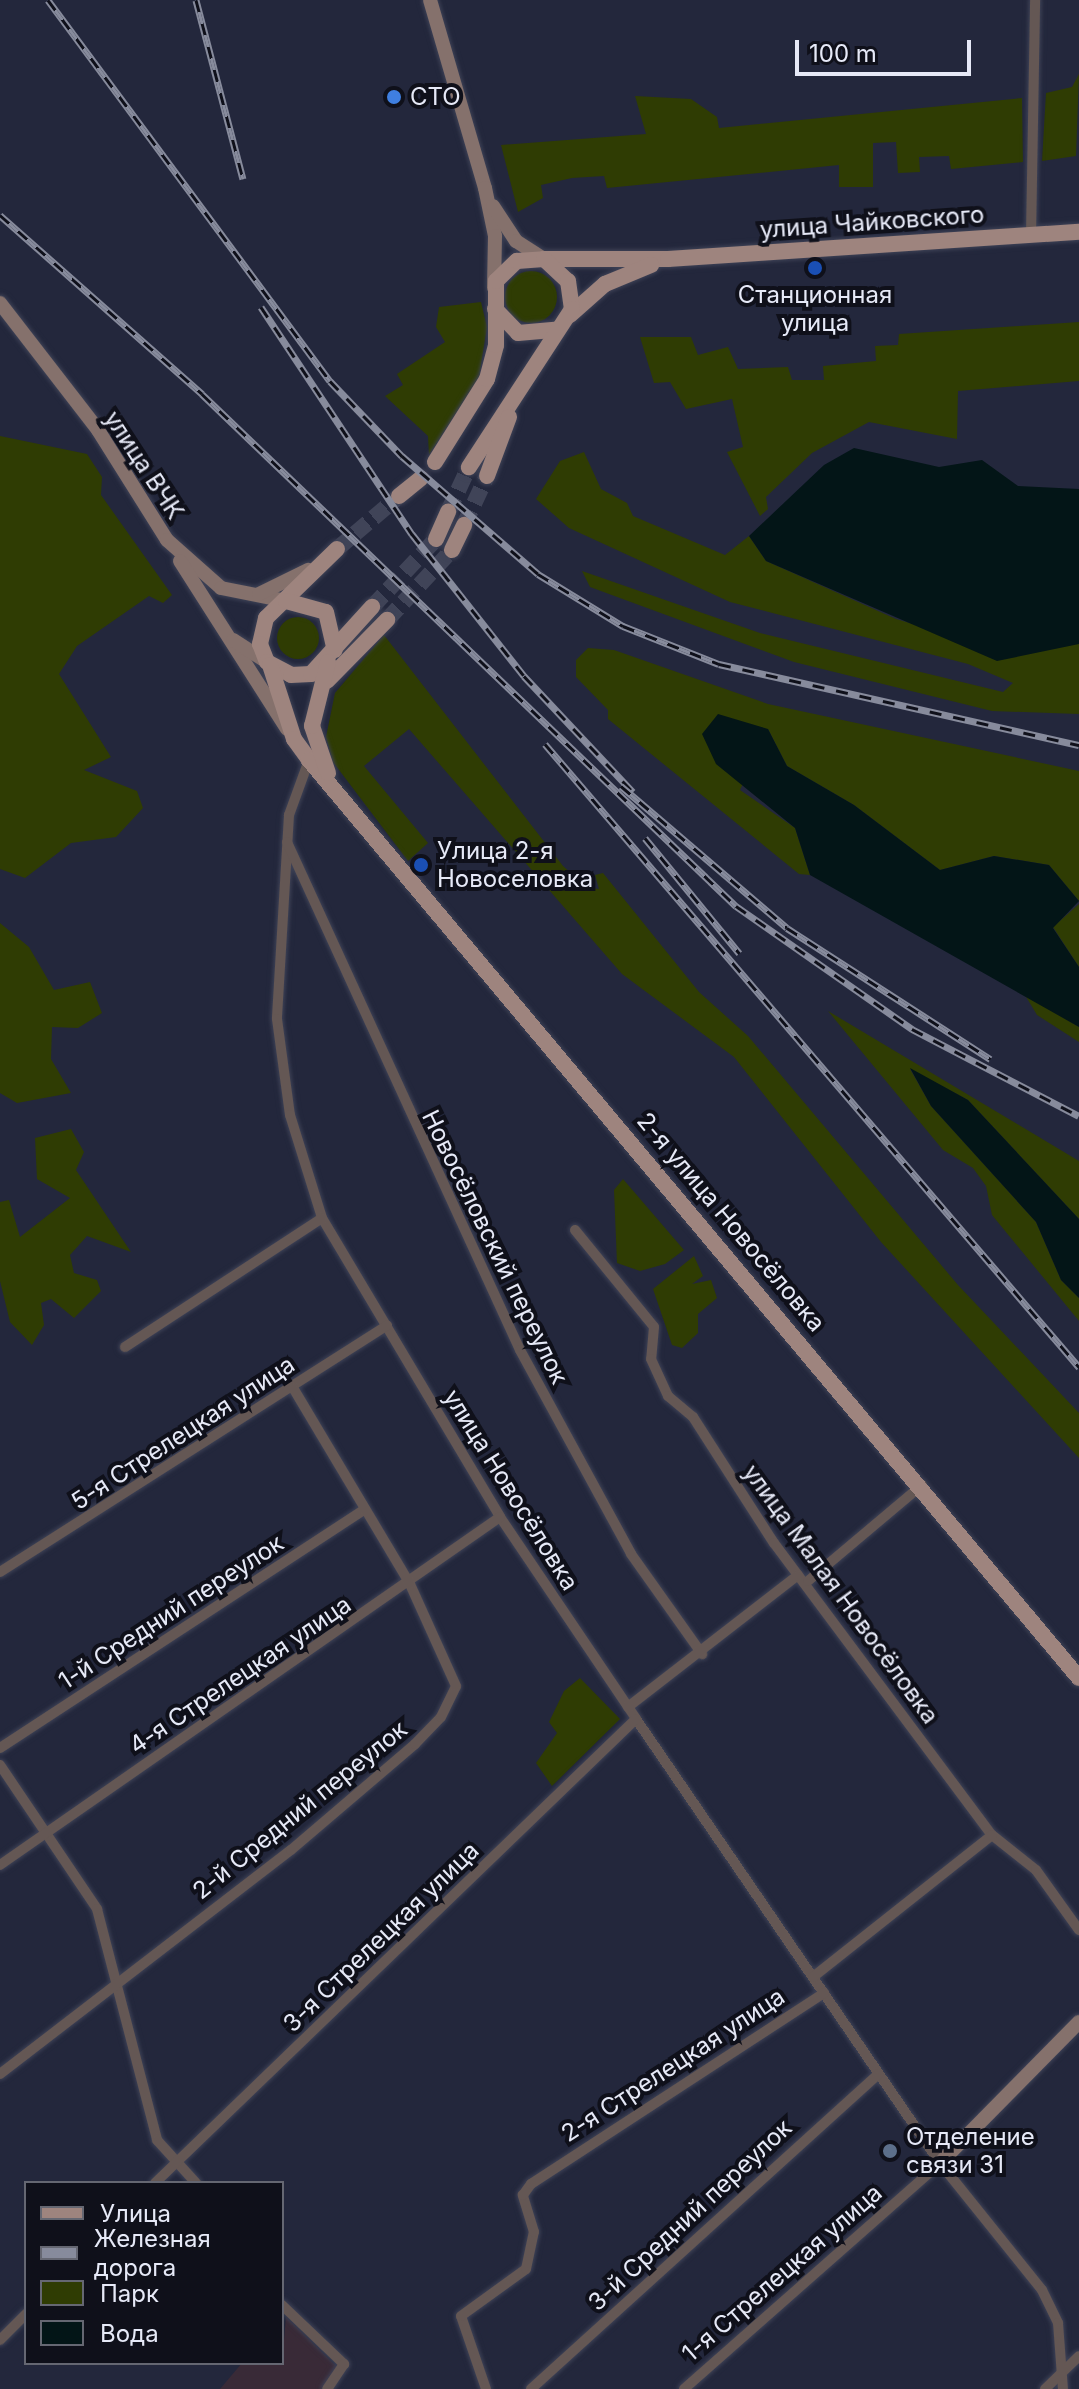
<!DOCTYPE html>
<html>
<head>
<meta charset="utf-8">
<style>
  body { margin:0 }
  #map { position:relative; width:1079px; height:2389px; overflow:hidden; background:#23273c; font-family:Inter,sans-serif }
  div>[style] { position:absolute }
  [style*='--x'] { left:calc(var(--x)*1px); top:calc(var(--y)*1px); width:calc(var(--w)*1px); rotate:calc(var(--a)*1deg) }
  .education>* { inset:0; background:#392a37 }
  .green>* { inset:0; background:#2f3c03 }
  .round { border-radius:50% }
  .water>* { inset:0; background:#031517 }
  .primary-tunnel>* { height:16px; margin-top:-8px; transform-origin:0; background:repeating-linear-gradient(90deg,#404458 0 16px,transparent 0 24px) }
  .roads { filter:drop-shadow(0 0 2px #3e4256) drop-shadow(0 0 2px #3e4256) }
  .street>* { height:10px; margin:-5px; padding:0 5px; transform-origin:5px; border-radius:5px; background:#645754 }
  .secondary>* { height:14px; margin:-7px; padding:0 7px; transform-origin:7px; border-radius:7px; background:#85716c }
  .primary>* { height:16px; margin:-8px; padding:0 8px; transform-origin:8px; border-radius:8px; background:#9e847e }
  .rail>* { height:7px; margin-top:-3.5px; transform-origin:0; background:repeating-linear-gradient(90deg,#0f101a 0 12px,#878b9c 0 24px); box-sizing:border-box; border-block:2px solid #878b9c }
  .dots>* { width:22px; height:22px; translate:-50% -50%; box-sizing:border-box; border:4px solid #0f101a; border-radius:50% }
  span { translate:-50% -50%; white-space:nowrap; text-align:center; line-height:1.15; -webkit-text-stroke:8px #0f101a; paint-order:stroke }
  .poi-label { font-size:24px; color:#e6e9f7 }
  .left { translate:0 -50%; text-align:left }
  .street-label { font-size:24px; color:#e6e9f7 }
  .legend { position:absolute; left:24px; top:2181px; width:260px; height:184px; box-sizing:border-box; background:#0f101a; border:2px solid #656772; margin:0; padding:10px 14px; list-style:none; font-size:24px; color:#e6e9f7 }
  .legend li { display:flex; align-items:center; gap:16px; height:40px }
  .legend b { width:40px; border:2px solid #656772 }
  .scale { position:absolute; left:795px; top:40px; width:176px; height:36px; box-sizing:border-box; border:4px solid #e6e9f7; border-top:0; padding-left:10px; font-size:24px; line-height:28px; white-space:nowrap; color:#e6e9f7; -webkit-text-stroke:6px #0f101a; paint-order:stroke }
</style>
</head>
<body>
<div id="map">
  <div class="education">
    <div style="clip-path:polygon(286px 2317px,338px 2368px,325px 2389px,220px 2389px,242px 2363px,282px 2363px)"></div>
  </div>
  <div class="green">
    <div style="clip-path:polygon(1079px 74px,1076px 156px,1042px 161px,1046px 93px,1072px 87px)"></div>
    <div style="clip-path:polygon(635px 96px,691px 99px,717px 117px,719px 128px,1022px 98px,1023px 162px,951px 169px,949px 156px,919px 157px,920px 172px,898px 173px,896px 142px,873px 143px,873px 187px,839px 187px,839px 165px,607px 188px,604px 176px,572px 178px,541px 185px,543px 198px,518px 212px,501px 145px,646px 134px)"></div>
    <div class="round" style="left:505px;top:271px;width:52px;height:52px"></div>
    <div style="clip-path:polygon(481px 302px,487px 327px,479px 377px,429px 455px,428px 436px,385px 396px,403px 385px,397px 374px,445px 342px,436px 327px,439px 307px)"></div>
    <div style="clip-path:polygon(1079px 322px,1079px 381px,958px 391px,957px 439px,869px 422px,812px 453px,766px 497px,768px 509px,760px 516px,727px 452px,743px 447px,732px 399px,686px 409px,670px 382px,654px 383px,640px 337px,691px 337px,698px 355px,728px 347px,738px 369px,788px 367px,792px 380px,824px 380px,823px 366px,876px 361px,875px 346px,898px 345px,899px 334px)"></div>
    <div style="clip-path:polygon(0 436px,87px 454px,102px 477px,101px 495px,172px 595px,163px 603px,149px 596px,77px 646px,59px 674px,111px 757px,84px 770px,137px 791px,143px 808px,116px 837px,71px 843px,25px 878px,0 869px)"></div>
    <div style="clip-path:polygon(584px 452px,601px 489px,627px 503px,633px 516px,725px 555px,749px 536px,766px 561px,896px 619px,943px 633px,1079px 644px,1079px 714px,992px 711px,794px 662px,590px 587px,582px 571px,760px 633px,1003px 692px,1013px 683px,968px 664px,730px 602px,569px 528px,536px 499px,560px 461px)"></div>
    <div class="round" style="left:277px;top:617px;width:42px;height:42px"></div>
    <div style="clip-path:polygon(384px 635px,563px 866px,587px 887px,599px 889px,595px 875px,603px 873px,699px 992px,748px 1036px,958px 1285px,1079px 1413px,1079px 1458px,881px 1242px,734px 1057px,622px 974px,409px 729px,364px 766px,428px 843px,408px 861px,333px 762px,326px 737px,335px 693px)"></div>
    <div style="clip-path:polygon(588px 648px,614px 650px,768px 704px,1079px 771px,1079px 901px,1049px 865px,994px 856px,940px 870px,854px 805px,787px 766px,768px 729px,740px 790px,795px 828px,810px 875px,799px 874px,608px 719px,608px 710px,576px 677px,576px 660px)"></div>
    <div style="clip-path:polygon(1079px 904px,1079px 967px,1053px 927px)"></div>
    <div style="clip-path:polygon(0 923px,29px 947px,54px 990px,90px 982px,102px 1013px,78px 1028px,52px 1027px,51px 1059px,71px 1093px,17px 1103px,0 1093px)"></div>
    <div style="clip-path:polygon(1025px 995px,1079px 1027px,1079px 1042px,1037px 1015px)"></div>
    <div style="clip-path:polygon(828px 1011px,1079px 1161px,1079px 1219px,968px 1100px,910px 1069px,931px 1106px,1036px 1222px,1061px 1280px,1079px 1298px,1079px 1321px,992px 1215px,986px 1186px,973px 1168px,943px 1150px)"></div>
    <div style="clip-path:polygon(71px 1129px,84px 1152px,76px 1170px,131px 1252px,87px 1236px,70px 1255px,74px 1273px,97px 1280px,101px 1291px,74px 1318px,51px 1299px,41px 1303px,44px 1325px,32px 1345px,10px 1322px,0 1281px,0 1202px,9px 1200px,20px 1237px,70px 1198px,37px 1179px,35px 1138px)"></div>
    <div style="clip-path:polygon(623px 1179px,684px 1250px,665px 1264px,640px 1271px,617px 1263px,614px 1190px)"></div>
    <div style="clip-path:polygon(694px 1256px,703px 1276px,692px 1284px,711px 1280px,717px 1298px,698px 1314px,698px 1333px,682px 1348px,672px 1345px,653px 1289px)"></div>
    <div style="clip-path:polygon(580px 1678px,620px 1719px,552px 1786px,536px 1763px,557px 1733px,549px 1722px,564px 1691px)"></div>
  </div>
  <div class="water">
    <div style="clip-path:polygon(854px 448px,939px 467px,982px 460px,1018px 486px,1079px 489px,1079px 644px,997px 661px,766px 561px,749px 536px,824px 465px)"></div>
    <div style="clip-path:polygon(718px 714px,768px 729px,787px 766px,854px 805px,940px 870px,994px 856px,1049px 865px,1079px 901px,1053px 928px,1079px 967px,1079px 1027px,810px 875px,795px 828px,716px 764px,702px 734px)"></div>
    <div style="clip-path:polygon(910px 1068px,968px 1100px,1079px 1219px,1079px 1298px,1061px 1280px,1036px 1222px,931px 1106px)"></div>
  </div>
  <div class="primary-tunnel">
    <div style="--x:448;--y:512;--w:50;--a:-65"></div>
    <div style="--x:464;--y:525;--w:54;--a:-64.9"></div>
    <div style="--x:337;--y:549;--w:82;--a:-40.5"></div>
    <div style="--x:372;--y:607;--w:93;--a:-46.7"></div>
    <div style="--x:387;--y:620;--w:96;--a:-47.1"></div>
  </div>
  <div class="roads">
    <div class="street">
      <div style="--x:1031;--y:236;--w:236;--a:-89"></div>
      <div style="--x:309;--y:760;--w:59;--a:110"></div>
      <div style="--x:289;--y:815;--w:204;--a:93.4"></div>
      <div style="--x:277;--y:1019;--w:97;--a:82.3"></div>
      <div style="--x:290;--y:1115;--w:108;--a:72.7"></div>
      <div style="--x:322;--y:1218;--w:348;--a:59.2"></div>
      <div style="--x:500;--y:1517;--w:244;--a:56"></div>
      <div style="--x:636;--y:1719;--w:538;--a:55.6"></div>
      <div style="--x:940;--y:2163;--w:163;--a:51.2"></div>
      <div style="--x:1042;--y:2290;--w:37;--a:64"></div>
      <div style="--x:1058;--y:2323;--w:66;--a:85.7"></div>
      <div style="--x:287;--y:842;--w:559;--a:65.36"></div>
      <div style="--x:520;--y:1350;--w:232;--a:61.4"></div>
      <div style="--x:631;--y:1554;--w:123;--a:54.6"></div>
      <div style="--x:575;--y:1230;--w:125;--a:50.8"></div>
      <div style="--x:654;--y:1327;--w:32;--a:95"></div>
      <div style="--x:651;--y:1359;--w:41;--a:65.3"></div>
      <div style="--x:668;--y:1396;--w:33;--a:40"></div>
      <div style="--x:693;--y:1417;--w:150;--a:57.3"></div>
      <div style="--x:774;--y:1543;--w:364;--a:53.3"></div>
      <div style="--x:992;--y:1835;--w:56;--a:38.5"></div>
      <div style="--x:1036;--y:1870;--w:74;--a:54.4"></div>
      <div style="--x:125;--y:1347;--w:235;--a:-33.2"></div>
      <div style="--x:0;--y:1572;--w:459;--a:-32.5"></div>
      <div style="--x:808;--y:1581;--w:149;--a:-40.1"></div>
      <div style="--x:628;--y:1707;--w:215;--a:-37.8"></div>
      <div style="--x:0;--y:1748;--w:436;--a:-33.2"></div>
      <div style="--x:0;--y:1765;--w:174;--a:56"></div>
      <div style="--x:97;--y:1909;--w:239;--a:75.4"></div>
      <div style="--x:157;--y:2140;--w:58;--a:47.8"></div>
      <div style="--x:0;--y:1865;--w:609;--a:-34.84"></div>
      <div style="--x:813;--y:1977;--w:228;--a:-38.4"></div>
      <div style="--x:0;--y:2074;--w:367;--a:-37.6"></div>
      <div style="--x:291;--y:1850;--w:163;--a:-40.5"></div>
      <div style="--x:415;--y:1744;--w:37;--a:-46"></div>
      <div style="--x:441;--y:1717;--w:34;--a:-64"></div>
      <div style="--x:456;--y:1686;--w:112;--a:-114.3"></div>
      <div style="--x:410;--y:1584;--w:228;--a:-120.8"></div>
      <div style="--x:155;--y:2183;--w:668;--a:-43.97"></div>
      <div style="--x:282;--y:2305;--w:86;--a:43.6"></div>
      <div style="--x:344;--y:2364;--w:30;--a:124"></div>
      <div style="--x:0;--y:2340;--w:37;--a:-45"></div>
      <div style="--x:486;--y:2389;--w:77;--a:-108.9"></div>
      <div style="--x:461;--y:2316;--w:80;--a:-35.9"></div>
      <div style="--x:526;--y:2269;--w:38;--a:-78"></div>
      <div style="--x:534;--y:2232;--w:39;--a:-107"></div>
      <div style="--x:523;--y:2195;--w:14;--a:-54"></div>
      <div style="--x:531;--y:2184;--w:350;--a:-33.1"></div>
      <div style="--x:531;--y:2389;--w:469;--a:-42.2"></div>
      <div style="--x:684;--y:2389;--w:341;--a:-41.4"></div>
      <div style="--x:1045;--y:2389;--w:47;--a:-44.1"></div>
    </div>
    <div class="secondary">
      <div style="--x:430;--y:0;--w:196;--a:73.7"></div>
      <div style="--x:485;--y:188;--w:49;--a:78.2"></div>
      <div style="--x:495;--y:236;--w:52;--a:91.1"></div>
      <div style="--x:493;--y:206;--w:42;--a:56.7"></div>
      <div style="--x:516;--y:241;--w:33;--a:33"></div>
      <div style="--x:0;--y:303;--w:160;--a:52.3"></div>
      <div style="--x:98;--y:430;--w:130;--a:57.9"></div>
      <div style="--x:167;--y:540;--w:72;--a:41.6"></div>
      <div style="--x:221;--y:588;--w:66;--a:11.3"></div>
      <div style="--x:180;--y:561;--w:199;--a:57.5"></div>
      <div style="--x:259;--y:594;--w:55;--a:-26.1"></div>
      <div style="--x:233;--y:640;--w:40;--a:32.9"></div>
      <div style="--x:940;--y:2163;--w:198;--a:-45.4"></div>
    </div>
    <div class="primary">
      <div style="--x:544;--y:259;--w:124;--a:0"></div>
      <div style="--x:668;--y:259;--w:412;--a:-3.8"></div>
      <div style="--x:495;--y:309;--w:33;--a:46"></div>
      <div style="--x:518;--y:333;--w:37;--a:-5"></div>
      <div style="--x:570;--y:315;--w:47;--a:-41.5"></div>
      <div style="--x:605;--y:284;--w:50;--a:-22.4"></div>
      <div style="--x:435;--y:462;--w:98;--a:-57.9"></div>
      <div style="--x:487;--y:379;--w:35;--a:-75"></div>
      <div style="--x:496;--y:345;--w:64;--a:-90"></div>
      <div style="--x:496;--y:281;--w:29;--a:-44"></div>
      <div style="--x:517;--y:261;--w:27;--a:-4"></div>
      <div style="--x:544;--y:259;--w:33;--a:43"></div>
      <div style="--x:568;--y:281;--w:28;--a:82"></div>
      <div style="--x:572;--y:309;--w:189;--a:123.1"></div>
      <div style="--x:487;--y:476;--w:63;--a:-69.6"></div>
      <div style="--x:399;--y:496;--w:28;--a:-39"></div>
      <div style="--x:436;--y:539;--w:30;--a:-66"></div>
      <div style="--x:337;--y:549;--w:99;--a:135.8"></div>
      <div style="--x:266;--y:618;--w:27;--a:103"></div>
      <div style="--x:260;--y:644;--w:19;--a:69"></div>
      <div style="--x:267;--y:662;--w:27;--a:28"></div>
      <div style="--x:291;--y:675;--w:20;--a:-3"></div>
      <div style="--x:311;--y:674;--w:91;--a:-47.7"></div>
      <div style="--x:452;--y:550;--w:28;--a:-64"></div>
      <div style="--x:286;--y:601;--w:41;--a:15.4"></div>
      <div style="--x:326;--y:612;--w:39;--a:77"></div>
      <div style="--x:270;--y:665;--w:78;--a:72"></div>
      <div style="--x:294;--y:739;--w:26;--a:54"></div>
      <div style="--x:309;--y:760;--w:1198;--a:50.01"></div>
      <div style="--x:327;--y:681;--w:86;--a:-45.5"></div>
      <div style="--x:328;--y:773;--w:50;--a:-108.8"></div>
      <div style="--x:312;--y:726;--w:66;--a:-76"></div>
    </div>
  </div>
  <div class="rail">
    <div style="--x:48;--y:0;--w:474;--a:53.5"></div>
    <div style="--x:330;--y:381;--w:104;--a:46.2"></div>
    <div style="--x:402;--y:456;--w:180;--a:40.9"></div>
    <div style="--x:538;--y:574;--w:100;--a:31.5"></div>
    <div style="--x:623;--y:626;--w:103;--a:21.6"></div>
    <div style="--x:719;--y:664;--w:369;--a:12.7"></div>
    <div style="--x:196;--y:0;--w:185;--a:75.3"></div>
    <div style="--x:0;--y:215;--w:270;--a:41.5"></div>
    <div style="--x:202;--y:394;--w:740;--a:43.8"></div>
    <div style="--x:736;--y:906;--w:215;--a:34.9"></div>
    <div style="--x:912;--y:1029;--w:188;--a:27.5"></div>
    <div style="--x:261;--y:307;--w:273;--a:56.4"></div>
    <div style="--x:412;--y:534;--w:181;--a:51.7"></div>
    <div style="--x:524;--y:676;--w:159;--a:46.8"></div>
    <div style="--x:545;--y:744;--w:821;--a:49.4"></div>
    <div style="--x:621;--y:786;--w:218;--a:40.5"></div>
    <div style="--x:787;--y:928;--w:242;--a:32.8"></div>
    <div style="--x:645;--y:838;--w:149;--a:50.7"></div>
  </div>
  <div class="dots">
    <div style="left:394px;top:97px;background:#3f7fe0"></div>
    <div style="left:815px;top:268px;background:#1a4fb4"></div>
    <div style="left:421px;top:865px;background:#1a4fb4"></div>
    <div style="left:890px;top:2151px;background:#5c6f8a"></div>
  </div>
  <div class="poi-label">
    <span class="left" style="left:410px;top:97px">СТО</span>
    <span style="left:815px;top:309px">Станционная<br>улица</span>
    <span class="left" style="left:437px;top:865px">Улица 2-я<br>Новоселовка</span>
    <span class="left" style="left:906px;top:2151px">Отделение<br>связи 31</span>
  </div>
  <div class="street-label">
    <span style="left:872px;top:222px;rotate:-4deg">улица Чайковского</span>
    <span style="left:144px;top:465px;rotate:57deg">улица ВЧК</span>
    <span style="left:731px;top:1222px;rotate:50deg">2-я улица Новосёловка</span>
    <span style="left:495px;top:1247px;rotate:64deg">Новосёловский переулок</span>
    <span style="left:183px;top:1433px;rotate:-33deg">5-я Стрелецкая улица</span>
    <span style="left:511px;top:1490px;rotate:58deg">улица Новосёловка</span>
    <span style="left:841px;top:1594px;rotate:54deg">улица Малая Новосёловка</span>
    <span style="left:171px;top:1612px;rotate:-33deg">1-й Средний переулок</span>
    <span style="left:240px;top:1675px;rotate:-34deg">4-я Стрелецкая улица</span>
    <span style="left:300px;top:1810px;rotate:-39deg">2-й Средний переулок</span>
    <span style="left:381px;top:1937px;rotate:-44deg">3-я Стрелецкая улица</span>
    <span style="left:673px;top:2065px;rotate:-33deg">2-я Стрелецкая улица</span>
    <span style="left:690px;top:2215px;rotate:-43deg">3-й Средний переулок</span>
    <span style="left:782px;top:2273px;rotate:-41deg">1-я Стрелецкая улица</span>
  </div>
  <ul class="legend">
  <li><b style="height:10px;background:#9e847e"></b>Улица</li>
  <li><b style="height:10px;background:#878b9c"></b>Железная дорога</li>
  <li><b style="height:22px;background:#2f3c03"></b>Парк</li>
  <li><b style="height:22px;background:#031517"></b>Вода</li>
  </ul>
  <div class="scale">100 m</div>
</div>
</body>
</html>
